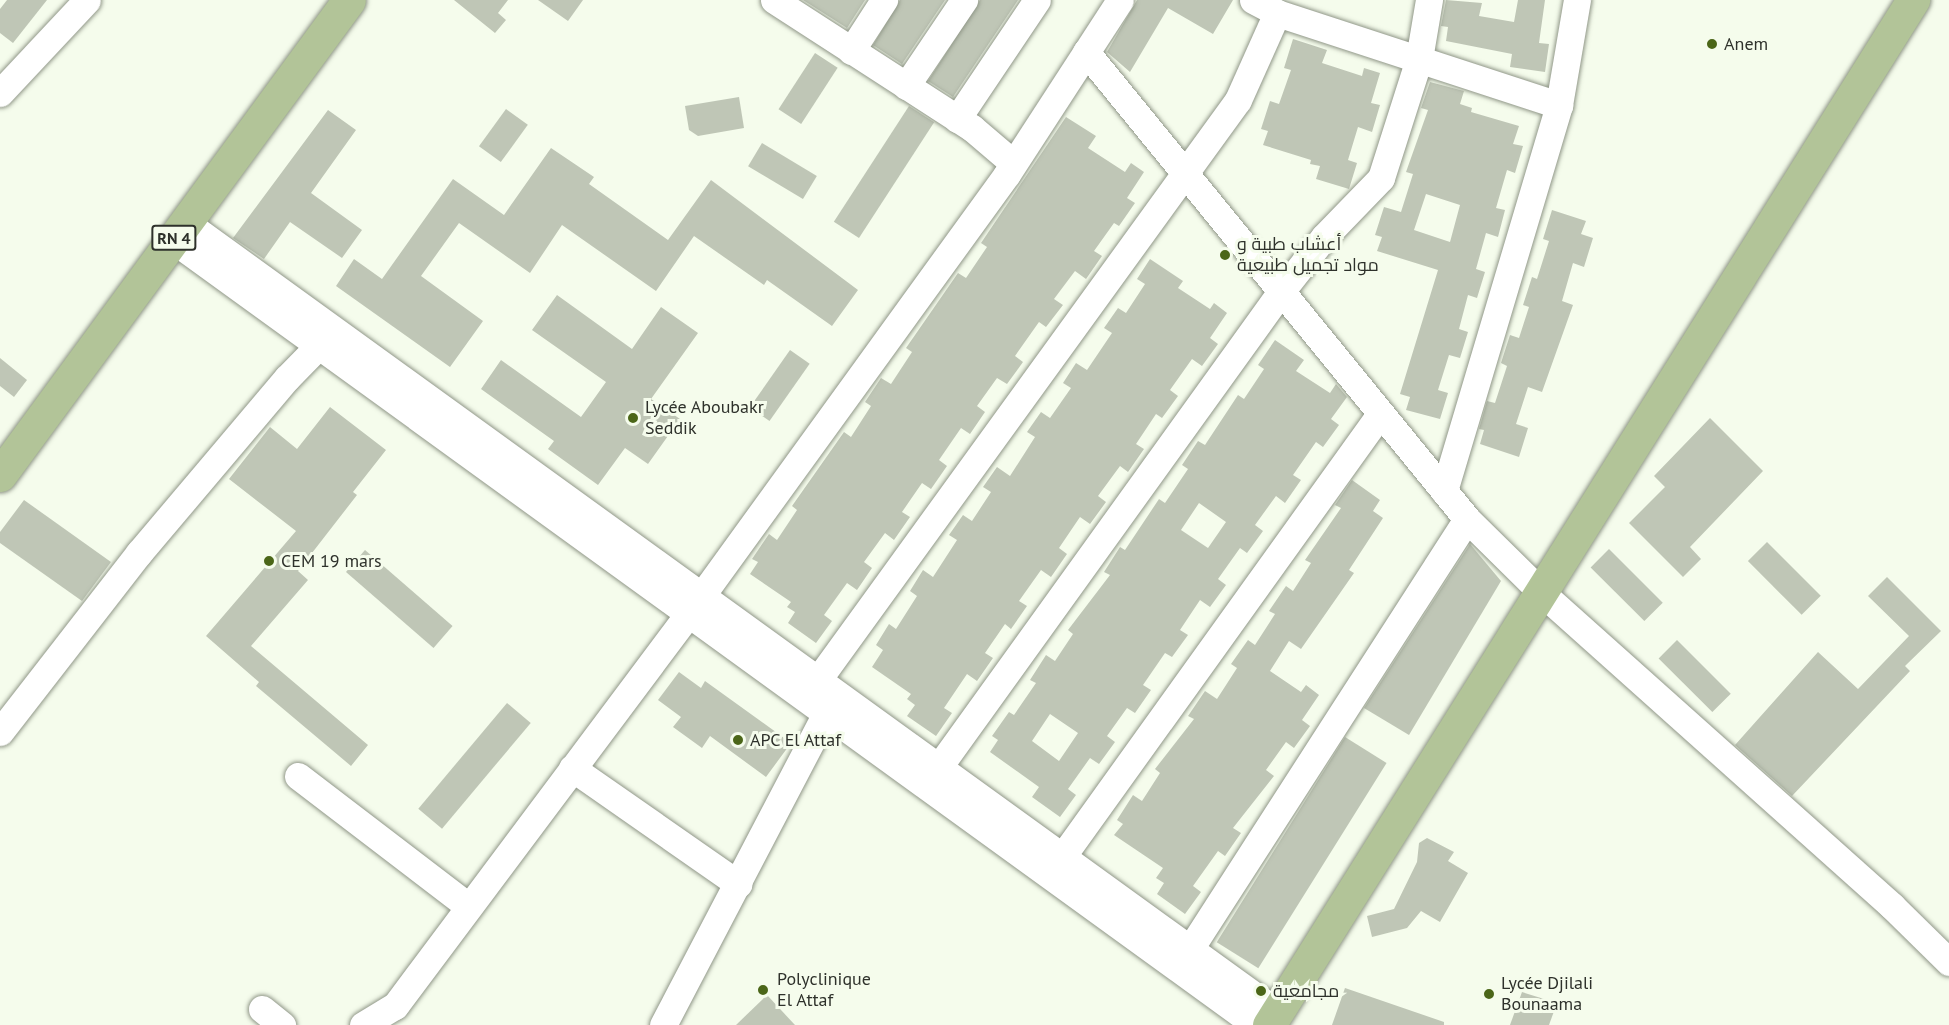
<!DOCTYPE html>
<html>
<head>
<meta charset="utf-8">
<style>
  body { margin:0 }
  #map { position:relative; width:1949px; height:1025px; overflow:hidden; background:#f5fcec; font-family:"PT Sans",Cairo,sans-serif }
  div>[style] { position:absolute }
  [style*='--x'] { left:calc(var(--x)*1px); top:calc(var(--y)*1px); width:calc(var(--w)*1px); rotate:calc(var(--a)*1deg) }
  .building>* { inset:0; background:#bfc6b6; transform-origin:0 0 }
  .roads { filter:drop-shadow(0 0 2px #909788) drop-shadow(0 0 2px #909788) }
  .minor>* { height:27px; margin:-13.5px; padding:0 13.5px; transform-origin:13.5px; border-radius:13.5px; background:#fff }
  .major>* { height:33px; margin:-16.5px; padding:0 16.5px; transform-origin:16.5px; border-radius:16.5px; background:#b2c498 }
  .dots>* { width:16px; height:16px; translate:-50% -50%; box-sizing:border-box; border:3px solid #f5fcec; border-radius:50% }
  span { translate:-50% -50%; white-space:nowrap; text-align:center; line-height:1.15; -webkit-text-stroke:6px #f5fcec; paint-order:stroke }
  .shield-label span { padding:2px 4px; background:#f5fcec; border:2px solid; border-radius:4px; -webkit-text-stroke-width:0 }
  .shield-label { font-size:16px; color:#2e312b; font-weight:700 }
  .poi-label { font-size:18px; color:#2e312b }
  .left { translate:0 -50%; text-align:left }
</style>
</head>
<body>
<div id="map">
  <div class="building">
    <div style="clip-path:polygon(7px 0,47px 0,13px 43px,0 33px,0 9px)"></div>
    <div style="clip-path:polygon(454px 0,508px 0,498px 13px,506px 20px,495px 33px)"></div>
    <div style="clip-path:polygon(538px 0,583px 0,568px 21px)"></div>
    <div style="clip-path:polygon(803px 0,865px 0,847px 28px)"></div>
    <div style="clip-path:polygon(900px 0,945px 0,902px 64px,873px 45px)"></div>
    <div style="clip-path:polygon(980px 0,1018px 0,953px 97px,928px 81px)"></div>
    <div style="clip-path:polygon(1137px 0,1233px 0,1213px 34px,1168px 8px,1130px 72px,1107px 52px)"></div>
    <div style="clip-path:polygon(1446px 0,1482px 3px,1479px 16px,1514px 22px,1518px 0,1545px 0,1539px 43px,1549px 44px,1545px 72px,1510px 67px,1512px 54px,1446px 41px,1448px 27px,1441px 26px)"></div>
    <div style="clip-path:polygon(1293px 39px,1327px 50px,1322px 63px,1362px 76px,1364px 68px,1380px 73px,1371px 103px,1380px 105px,1372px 132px,1358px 127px,1348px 160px,1357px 163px,1349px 189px,1316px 179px,1320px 166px,1310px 164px,1311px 160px,1263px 145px,1268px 131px,1261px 129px,1270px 101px,1279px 104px,1291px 70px,1284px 68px)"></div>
    <div style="left:815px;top:53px;width:27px;height:67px;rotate:33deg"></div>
    <div style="clip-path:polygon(evenodd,1430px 82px,1464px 91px,1460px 104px,1472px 108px,1471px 112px,1519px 126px,1513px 144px,1523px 146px,1515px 173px,1507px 170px,1496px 208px,1505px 210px,1498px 237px,1486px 233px,1476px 269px,1485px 272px,1477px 298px,1468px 295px,1459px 329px,1468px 332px,1460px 358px,1449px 355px,1438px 390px,1448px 393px,1440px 419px,1406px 410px,1410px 397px,1400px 394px,1438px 270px,1377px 251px,1382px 237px,1375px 235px,1384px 207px,1401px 212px,1413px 174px,1406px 172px,1428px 110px,1421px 108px,1430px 82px,1426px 194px,1460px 205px,1450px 242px,1414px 230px,1426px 194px)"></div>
    <div style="clip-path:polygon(739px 97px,744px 128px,698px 136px,689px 130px,685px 106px)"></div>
    <div style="left:909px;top:106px;width:30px;height:138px;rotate:33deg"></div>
    <div style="left:506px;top:109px;width:27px;height:46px;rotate:36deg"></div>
    <div style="clip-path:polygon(328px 110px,356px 130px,311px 193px,362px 230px,342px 258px,290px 222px,264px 259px,233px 238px)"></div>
    <div style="clip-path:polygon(1066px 117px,1096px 136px,1088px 148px,1125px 172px,1131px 163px,1144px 172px,1127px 198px,1135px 203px,1119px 226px,1114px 223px,1094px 251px,1102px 256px,1086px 279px,1075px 271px,1054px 299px,1063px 305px,1046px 327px,1039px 322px,1015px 356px,1023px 362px,1007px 384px,997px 378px,977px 406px,985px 412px,970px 434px,961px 428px,939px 460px,947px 466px,931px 489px,922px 483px,902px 512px,910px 517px,894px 540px,885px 533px,864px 562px,872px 568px,857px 590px,847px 583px,824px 615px,832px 621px,816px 643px,788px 623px,795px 612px,787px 607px,791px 602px,750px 574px,758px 562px,752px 559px,769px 534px,777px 540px,797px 510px,792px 506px,844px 432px,851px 437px,871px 406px,865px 402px,881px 378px,891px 384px,912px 352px,906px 348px,958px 273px,966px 278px,987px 247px,981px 243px)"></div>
    <div style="left:762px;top:143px;width:64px;height:27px;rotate:31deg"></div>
    <div style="clip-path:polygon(551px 148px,594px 177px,589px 184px,668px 240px,711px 180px,858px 290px,832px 326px,767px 280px,764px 285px,694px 236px,656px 291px,562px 225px,530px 273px,459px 223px,421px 276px,483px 321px,450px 367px,336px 286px,354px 259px,382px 279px,453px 179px,504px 215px)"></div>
    <div style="clip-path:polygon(1552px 210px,1586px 221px,1581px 234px,1593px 238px,1584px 267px,1573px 263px,1562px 301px,1573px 305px,1542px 392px,1528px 387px,1516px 424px,1528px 428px,1519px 457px,1480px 444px,1484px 430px,1479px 429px,1487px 401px,1495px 403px,1507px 366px,1501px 363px,1510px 335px,1519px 338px,1529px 307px,1523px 305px,1532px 277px,1537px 279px,1549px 241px,1543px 239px)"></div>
    <div style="clip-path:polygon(1150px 259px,1183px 281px,1178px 288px,1210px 309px,1214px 303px,1227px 313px,1210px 338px,1218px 344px,1202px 366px,1192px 359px,1170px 390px,1178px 396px,1162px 418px,1156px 414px,1136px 444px,1144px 449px,1128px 472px,1120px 466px,1098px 496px,1106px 502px,1090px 524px,1080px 517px,1059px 548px,1067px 554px,1051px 577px,1041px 570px,1019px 601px,1027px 606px,1011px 629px,1005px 624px,985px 653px,993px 658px,977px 681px,967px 674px,944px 708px,952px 713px,936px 736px,907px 716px,915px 705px,907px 699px,911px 694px,872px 667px,883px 650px,876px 645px,889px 624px,896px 629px,917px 596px,910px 591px,923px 570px,933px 577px,957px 540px,949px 535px,963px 515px,972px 521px,991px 492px,983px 487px,997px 467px,1010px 476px,1035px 437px,1027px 432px,1041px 412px,1050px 418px,1071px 388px,1063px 383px,1076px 363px,1087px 370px,1112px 333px,1104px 328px,1118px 308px,1126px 313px,1145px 284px,1137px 279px)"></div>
    <div style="clip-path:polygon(557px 295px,632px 349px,661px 307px,698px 333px,651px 399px,680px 419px,648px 464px,625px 448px,598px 485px,548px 449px,554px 441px,481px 389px,501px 360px,581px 417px,606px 382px,532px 330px)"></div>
    <div style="clip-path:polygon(evenodd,1275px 340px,1304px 360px,1296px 371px,1330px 393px,1336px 384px,1347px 397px,1331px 419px,1339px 425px,1323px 447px,1316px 442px,1293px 475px,1301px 480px,1285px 503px,1276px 496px,1255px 525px,1263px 531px,1247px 553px,1240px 548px,1218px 579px,1226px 585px,1210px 607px,1200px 600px,1180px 630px,1188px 635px,1172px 657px,1165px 653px,1143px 685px,1151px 690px,1135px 713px,1127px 708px,1107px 736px,1115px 742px,1099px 764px,1090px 758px,1068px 789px,1076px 795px,1060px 817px,1032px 797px,1039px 787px,990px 752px,998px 740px,992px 736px,1009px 712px,1014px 715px,1036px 683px,1030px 680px,1046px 655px,1055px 661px,1073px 634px,1068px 630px,1110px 575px,1104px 572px,1120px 547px,1125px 550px,1159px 499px,1165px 503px,1188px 469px,1182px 465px,1198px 441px,1205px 445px,1238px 395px,1244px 399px,1264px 369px,1258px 365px,1275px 340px,1199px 503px,1226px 522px,1208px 548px,1181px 530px,1199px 503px,1275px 340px,1050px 714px,1078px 733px,1059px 761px,1032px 741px,1050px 714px)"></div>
    <div style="left:790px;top:350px;width:24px;height:70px;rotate:35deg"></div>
    <div style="clip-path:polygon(0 358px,27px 380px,14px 397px,0 386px)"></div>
    <div style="clip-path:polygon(330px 407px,386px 450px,353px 492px,357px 495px,298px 571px,308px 580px,251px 646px,368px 745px,351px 766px,256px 686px,259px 682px,206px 636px,296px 531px,229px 479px,270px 427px,297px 449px)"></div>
    <div style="clip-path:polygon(1710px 418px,1763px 471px,1690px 547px,1701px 559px,1683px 577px,1629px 523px,1665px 487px,1654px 476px)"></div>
    <div style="clip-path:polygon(1352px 480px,1380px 500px,1373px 511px,1383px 518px,1349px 570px,1354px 573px,1301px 649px,1289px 641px,1270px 671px,1301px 692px,1306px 685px,1319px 695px,1302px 720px,1310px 726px,1294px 748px,1286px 742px,1266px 770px,1274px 776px,1233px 828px,1241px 833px,1225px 856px,1218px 851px,1193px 886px,1201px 892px,1185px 914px,1157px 894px,1164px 883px,1156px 878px,1163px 868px,1114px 835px,1123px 824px,1117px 820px,1133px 795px,1142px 801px,1160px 773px,1155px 769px,1194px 719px,1188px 716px,1205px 691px,1217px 699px,1237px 668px,1231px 664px,1248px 640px,1255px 645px,1275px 614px,1269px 611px,1286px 586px,1293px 591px,1311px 563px,1305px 560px,1341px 508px,1335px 505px)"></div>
    <div style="clip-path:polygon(24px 500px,111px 562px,82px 601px,0 543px,0 532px)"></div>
    <div style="left:1767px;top:542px;width:76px;height:27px;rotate:45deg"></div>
    <div style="clip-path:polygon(1470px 544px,1501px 581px,1409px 735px,1364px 708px)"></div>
    <div style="left:1609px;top:549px;width:76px;height:26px;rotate:45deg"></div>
    <div style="left:365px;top:550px;width:116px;height:29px;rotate:41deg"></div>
    <div style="clip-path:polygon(1887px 577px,1941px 631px,1905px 666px,1910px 671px,1792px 796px,1735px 745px,1818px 652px,1858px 689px,1909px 636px,1868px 596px)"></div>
    <div style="left:1677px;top:640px;width:76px;height:26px;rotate:45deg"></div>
    <div style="clip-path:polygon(679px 672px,701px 688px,705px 681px,791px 743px,766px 777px,710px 736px,702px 748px,673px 727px,681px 717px,658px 700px)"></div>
    <div style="left:507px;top:703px;width:31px;height:138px;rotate:40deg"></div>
    <div style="left:1345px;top:737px;width:49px;height:242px;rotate:32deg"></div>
    <div style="clip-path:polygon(1427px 838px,1454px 852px,1448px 861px,1468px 873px,1440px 922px,1421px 911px,1407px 928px,1372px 937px,1367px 916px,1394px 909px,1417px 862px,1419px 843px)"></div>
    <div style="clip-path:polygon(1345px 988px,1444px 1022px,1444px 1025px,1332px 1025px)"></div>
    <div style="clip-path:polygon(1522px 992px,1557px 1003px,1549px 1025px,1510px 1025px)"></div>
    <div style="clip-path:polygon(767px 995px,795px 1025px,736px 1025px)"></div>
  </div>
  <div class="roads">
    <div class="minor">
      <div style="--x:774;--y:0;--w:236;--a:32.9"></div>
      <div style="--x:972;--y:128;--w:54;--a:40.5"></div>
      <div style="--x:1253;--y:0;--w:27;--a:28"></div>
      <div style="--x:1277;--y:13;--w:297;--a:18.1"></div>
      <div style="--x:851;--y:51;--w:61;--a:-57.1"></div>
      <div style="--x:1086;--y:52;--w:603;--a:50.79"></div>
      <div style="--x:1467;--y:519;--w:107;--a:44.6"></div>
      <div style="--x:1543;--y:594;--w:468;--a:41.8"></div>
      <div style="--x:1892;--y:906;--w:80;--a:44.5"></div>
      <div style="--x:906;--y:86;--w:104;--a:-56"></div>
      <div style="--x:0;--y:93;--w:127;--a:-46.9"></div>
      <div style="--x:957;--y:119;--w:143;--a:-56.1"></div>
      <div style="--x:185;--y:222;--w:1348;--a:35.88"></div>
      <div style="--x:173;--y:240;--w:1338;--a:35.94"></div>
      <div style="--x:1444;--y:491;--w:403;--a:-73.4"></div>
      <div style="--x:1559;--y:105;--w:107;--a:-80.3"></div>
      <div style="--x:817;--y:681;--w:717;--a:-54.07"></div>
      <div style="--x:1238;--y:100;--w:95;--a:-65.9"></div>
      <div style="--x:0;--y:732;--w:227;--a:-52.2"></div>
      <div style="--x:139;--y:553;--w:229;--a:-49.8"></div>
      <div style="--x:287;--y:378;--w:64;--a:-45.6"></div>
      <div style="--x:572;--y:768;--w:203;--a:34.9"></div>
      <div style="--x:938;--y:768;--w:585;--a:-54.25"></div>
      <div style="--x:1280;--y:293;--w:71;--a:-51.8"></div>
      <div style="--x:1324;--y:237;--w:82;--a:-46"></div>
      <div style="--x:1381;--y:178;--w:125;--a:-72.3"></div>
      <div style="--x:1419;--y:59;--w:60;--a:-80.4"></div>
      <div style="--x:298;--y:776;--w:214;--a:37.4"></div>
      <div style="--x:1062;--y:857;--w:545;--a:-54.33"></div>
      <div style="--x:1190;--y:949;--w:511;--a:-57.21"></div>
      <div style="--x:262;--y:1009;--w:26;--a:39"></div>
      <div style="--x:363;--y:1025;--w:37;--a:-31"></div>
      <div style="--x:395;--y:1006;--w:491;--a:-53.2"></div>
      <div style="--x:689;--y:613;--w:542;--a:-54.08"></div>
      <div style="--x:1007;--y:174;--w:207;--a:-57"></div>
      <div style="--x:663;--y:1025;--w:369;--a:-62.4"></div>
    </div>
    <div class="major">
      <div style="--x:0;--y:475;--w:589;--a:-53.69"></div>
      <div style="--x:1269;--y:1025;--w:1211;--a:-57.86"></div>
    </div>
  </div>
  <div class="dots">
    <div style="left:1712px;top:44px;background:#4b6618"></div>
    <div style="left:1225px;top:255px;background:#4b6618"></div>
    <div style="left:633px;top:418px;background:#4b6618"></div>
    <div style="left:269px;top:561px;background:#4b6618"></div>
    <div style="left:738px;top:740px;background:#4b6618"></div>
    <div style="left:763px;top:990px;background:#4b6618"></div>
    <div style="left:1261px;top:991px;background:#4b6618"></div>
    <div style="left:1489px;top:994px;background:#4b6618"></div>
  </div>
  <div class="shield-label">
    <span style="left:174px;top:238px">RN 4</span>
  </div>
  <div class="poi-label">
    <span class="left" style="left:1724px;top:44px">Anem</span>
    <span class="left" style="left:1237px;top:255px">أعشاب طبية و<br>مواد تجميل طبيعية</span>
    <span class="left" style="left:645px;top:418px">Lycée Aboubakr<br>Seddik</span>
    <span class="left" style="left:281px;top:561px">CEM 19 mars</span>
    <span class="left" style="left:750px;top:740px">APC El Attaf</span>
    <span class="left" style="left:777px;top:990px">Polyclinique<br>El Attaf</span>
    <span class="left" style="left:1501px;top:994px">Lycée Djilali<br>Bounaama</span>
    <span class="left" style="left:1273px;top:991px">مجامعية</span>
  </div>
</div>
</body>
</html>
